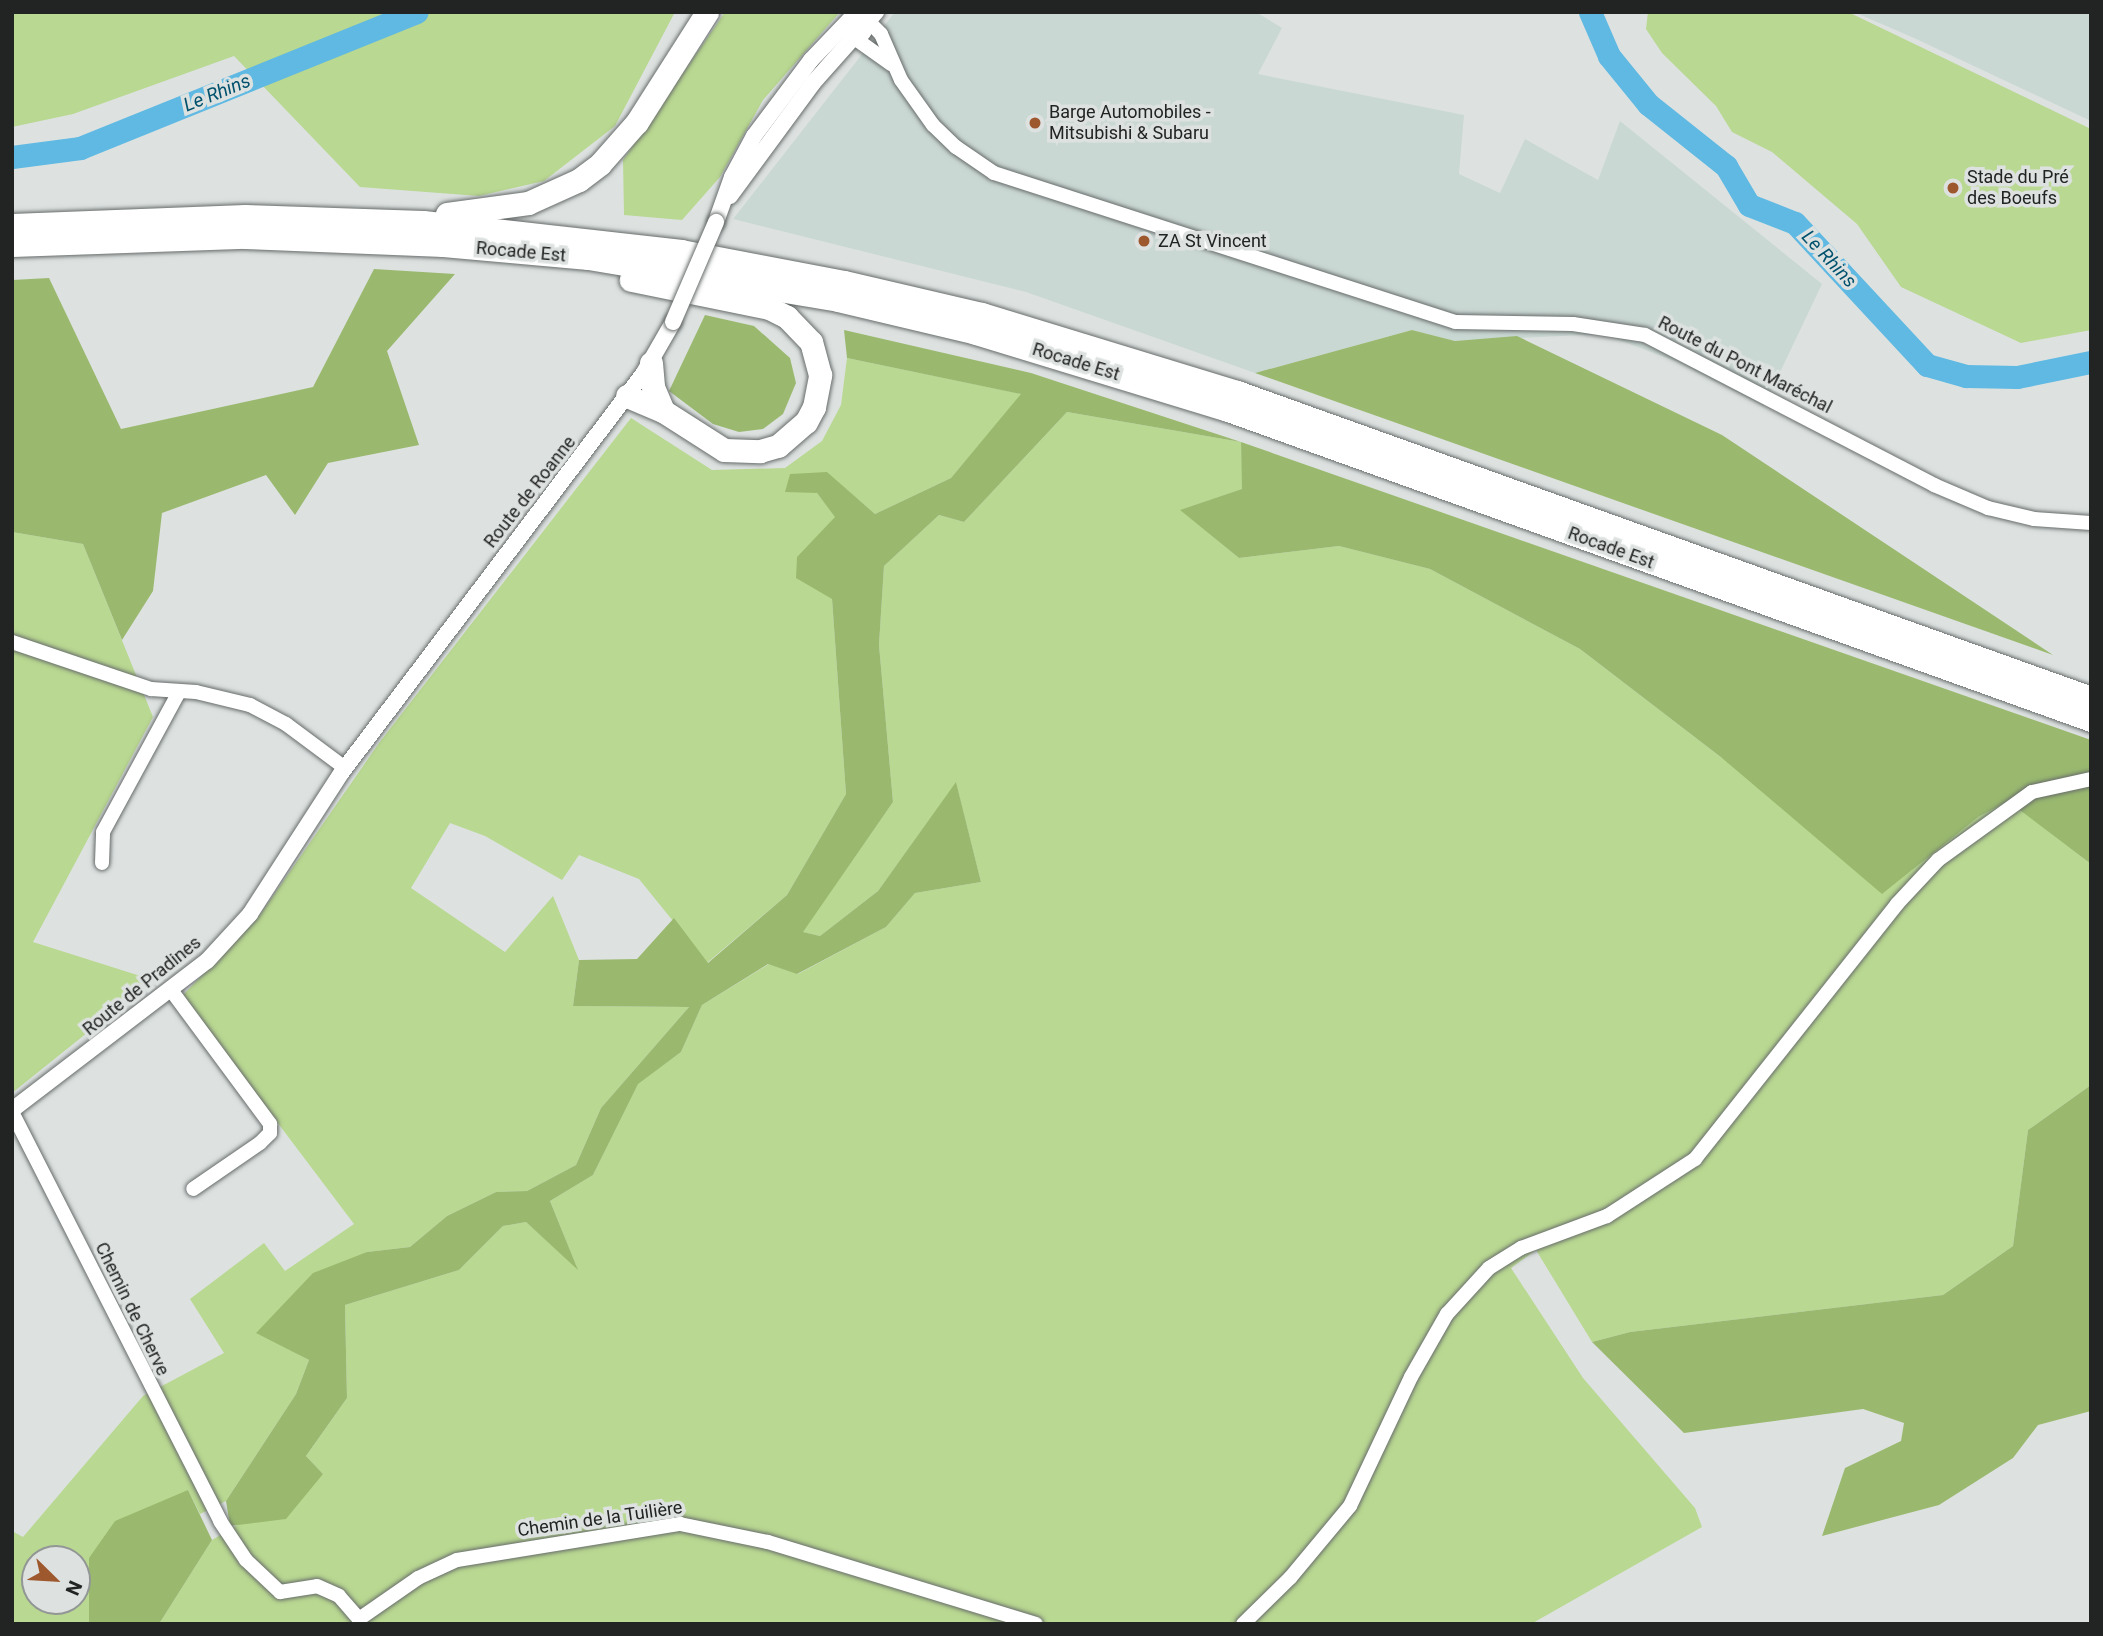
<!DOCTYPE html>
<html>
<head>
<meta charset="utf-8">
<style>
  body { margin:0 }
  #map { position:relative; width:2103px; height:1636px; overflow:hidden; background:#dde2e1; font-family:Roboto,sans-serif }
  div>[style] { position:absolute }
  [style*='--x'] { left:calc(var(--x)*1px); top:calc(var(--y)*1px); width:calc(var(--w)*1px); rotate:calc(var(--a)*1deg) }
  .built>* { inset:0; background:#cad8d4 }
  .green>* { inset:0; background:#b9d891 }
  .forest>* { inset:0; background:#9ab96f }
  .river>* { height:23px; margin:-11.5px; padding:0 11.5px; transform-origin:11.5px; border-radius:11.5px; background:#5fb9e2 }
  .roads { filter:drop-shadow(0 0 2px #676c6b) drop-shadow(0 0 2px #676c6b) }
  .minor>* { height:14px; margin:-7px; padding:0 7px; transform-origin:7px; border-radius:7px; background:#fff }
  .tertiary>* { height:16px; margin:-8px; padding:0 8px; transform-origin:8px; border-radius:8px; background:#fff }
  .trunk>* { height:23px; margin:-11.5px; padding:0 11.5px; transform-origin:11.5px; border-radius:11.5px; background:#fff }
  .bridges { filter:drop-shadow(0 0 2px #676c6b) drop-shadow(0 0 2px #676c6b) }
  .tertiary-bridge>* { height:16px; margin:-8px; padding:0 8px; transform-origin:8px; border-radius:8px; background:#fff }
  .dots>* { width:19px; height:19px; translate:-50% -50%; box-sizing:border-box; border:4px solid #dde2e1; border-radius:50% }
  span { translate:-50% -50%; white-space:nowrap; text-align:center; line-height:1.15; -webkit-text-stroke:7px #dde2e1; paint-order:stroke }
  .poi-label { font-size:18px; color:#222423 }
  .left { translate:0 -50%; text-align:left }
  .street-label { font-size:18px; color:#222423 }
  .water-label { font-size:19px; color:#01516d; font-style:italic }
  .frame { position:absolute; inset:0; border:14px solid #222423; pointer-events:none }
  .north { position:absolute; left:21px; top:1545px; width:70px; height:70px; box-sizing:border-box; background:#dde2e1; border:2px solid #929695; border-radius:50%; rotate:114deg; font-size:19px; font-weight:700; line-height:28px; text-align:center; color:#222423 }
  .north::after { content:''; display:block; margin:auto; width:24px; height:32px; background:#9e582e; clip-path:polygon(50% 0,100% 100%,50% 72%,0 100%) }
</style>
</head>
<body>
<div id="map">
  <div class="built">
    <div style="clip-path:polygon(895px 12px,1256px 12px,1282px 28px,1258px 74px,1464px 115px,1459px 174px,1500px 193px,1525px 139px,1598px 180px,1620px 121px,1822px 284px,1764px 406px,1678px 362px,1603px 334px,1455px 341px,1412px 330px,1255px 373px,1026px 292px,733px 219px)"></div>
    <div style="clip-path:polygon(1854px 12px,2091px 12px,2091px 121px,1914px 38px)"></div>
  </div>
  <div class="green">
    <div style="clip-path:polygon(12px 12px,675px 12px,615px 126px,544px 181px,479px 196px,360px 187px,234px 56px,73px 114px,12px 127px)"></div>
    <div style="clip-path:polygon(725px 12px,840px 12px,763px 100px,720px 177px,682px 220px,624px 215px,623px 160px)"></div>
    <div style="clip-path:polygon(1648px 12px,1848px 12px,2091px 129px,2091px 330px,2021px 343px,1901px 287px,1857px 224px,1772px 152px,1732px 132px,1716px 106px,1662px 53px,1646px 29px)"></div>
    <div style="clip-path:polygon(evenodd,847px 358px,1022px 394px,951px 478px,875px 514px,827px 473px,817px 493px,836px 517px,798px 557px,832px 599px,846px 794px,787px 895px,707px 963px,639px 879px,579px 855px,562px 880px,485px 836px,450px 823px,411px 888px,505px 952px,553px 896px,579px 960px,573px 1006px,689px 1007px,601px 1108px,576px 1165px,527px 1191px,496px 1192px,447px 1216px,410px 1247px,367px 1252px,257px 1332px,309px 1360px,296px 1394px,226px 1501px,200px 1514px,188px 1490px,89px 1558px,89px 1624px,12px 1624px,12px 1531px,23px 1537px,143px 1396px,224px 1353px,190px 1299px,264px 1243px,285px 1271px,354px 1224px,182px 996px,257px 919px,379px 743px,631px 418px,712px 470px,785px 468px,822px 441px,841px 405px,847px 358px,35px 1559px,77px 1559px,77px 1601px,35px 1601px,35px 1559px)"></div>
    <div style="clip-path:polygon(1067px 412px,1241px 442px,1243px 489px,1181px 510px,1239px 558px,1339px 546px,1430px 569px,1580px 649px,1722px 758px,1978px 817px,2008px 800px,2091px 864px,2091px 1085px,2028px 1130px,2013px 1246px,1943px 1295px,1630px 1332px,1592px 1342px,1536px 1250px,1511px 1268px,1583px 1378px,1695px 1508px,1702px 1527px,1531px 1624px,159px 1624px,212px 1540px,323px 1474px,306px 1456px,347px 1398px,345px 1305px,459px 1270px,503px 1226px,526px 1222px,577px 1268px,550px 1201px,593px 1175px,638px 1083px,681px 1052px,702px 1005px,769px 964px,798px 974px,886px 927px,915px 893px,981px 882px,956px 783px,878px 891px,820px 936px,802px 932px,893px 802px,879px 645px,884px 566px,939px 515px,964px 522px)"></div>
    <div style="clip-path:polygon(12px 532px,83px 544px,153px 717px,33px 942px,153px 980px,12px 1093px)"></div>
  </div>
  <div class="forest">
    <div style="clip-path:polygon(374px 269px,455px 274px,387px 351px,419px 445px,328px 463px,295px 515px,266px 475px,162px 513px,153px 591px,122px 640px,83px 544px,12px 532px,12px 280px,49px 278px,121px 429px,313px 387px)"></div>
    <div style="clip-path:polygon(705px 315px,754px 326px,790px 358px,796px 383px,783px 414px,763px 429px,739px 432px,713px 424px,669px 391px)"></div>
    <div style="clip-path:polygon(844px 330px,1031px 373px,1241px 442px,2091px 740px,2091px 864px,2008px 801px,1978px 817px,1882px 894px,1722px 758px,1580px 649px,1430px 569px,1339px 546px,1239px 558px,1180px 510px,1242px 489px,1241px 442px,1067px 412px,964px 522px,939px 515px,884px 566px,879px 645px,893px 802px,803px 932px,820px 936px,878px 891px,956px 782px,981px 882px,915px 893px,886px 927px,797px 974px,768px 964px,702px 1005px,681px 1052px,638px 1084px,593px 1175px,550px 1201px,578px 1270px,526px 1222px,503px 1226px,459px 1270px,345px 1305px,347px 1398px,306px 1456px,323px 1474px,286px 1519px,230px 1526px,226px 1501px,296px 1394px,309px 1360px,256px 1333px,313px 1273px,367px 1252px,410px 1247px,447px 1216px,496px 1192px,527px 1191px,576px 1165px,601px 1108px,689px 1007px,573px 1006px,579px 960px,637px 959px,674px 918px,708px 963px,787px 895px,846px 794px,832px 599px,796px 578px,797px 557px,835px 517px,817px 493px,785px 492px,790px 474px,827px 472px,875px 514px,951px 478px,1021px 394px,847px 358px)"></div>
    <div style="clip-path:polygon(1412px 330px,1455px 341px,1517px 336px,1722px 435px,2053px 655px,1255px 373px)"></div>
    <div style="clip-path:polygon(2091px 1085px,2091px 1411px,2038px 1425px,2013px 1458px,1939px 1505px,1822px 1536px,1845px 1468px,1901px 1441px,1904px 1423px,1863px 1409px,1684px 1433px,1592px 1342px,1630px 1332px,1943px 1295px,2013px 1246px,2028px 1130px)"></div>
    <div style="clip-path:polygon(188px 1490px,212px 1540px,159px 1624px,89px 1624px,89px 1558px,115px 1521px)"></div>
  </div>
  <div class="river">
    <div style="--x:1590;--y:12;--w:48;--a:66.6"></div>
    <div style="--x:1609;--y:56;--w:62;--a:50.9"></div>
    <div style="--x:1648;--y:104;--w:100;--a:38.5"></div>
    <div style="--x:1726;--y:166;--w:45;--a:59.5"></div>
    <div style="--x:1749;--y:205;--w:49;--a:21.4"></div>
    <div style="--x:1795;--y:223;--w:194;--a:47.1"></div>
    <div style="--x:1927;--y:365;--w:41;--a:15.8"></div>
    <div style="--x:1966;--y:376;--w:51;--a:1.1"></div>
    <div style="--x:2017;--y:377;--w:76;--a:-11.5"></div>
    <div style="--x:12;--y:157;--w:69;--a:-7.5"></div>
    <div style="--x:80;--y:148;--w:363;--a:-22"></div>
  </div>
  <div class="roads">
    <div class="minor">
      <div style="--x:861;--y:14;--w:28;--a:45"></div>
      <div style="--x:881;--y:34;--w:50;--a:66.5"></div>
      <div style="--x:901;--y:80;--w:55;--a:54.6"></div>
      <div style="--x:933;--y:125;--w:32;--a:44"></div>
      <div style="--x:956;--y:147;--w:46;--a:34.4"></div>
      <div style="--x:994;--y:173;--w:484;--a:17.9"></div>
      <div style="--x:1455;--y:322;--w:118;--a:1"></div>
      <div style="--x:1573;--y:324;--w:73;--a:8.7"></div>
      <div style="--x:1645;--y:335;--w:326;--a:27.4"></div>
      <div style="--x:1934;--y:485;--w:59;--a:23.1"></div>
      <div style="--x:1988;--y:508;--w:47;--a:13.4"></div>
      <div style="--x:2034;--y:519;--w:57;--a:4"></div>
      <div style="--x:852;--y:29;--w:8;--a:83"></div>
      <div style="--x:853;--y:37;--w:47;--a:35.4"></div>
      <div style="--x:12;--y:642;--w:147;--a:18.7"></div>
      <div style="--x:151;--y:689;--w:45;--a:3.8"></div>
      <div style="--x:196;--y:692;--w:56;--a:13.5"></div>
      <div style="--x:250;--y:705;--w:41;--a:27.8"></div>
      <div style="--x:286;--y:724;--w:74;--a:36.7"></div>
      <div style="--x:102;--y:863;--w:31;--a:-88"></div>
      <div style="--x:103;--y:832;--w:159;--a:-61.5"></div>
      <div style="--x:171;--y:990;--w:167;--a:53.5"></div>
      <div style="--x:270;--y:1124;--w:9;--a:90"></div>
      <div style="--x:270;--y:1133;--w:14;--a:135"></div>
      <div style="--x:260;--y:1143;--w:81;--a:145.5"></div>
      <div style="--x:12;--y:1112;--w:459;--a:63"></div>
      <div style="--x:220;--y:1521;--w:47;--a:56.3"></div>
      <div style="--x:246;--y:1560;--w:47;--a:43.3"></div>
      <div style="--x:280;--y:1592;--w:37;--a:-9"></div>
      <div style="--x:317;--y:1586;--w:24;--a:24"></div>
      <div style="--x:339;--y:1596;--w:30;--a:49"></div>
      <div style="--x:359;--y:1619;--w:72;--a:-34.8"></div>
      <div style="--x:418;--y:1578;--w:43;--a:-24.8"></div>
      <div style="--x:457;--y:1560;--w:226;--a:-9.2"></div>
      <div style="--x:680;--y:1524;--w:90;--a:11.6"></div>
      <div style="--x:768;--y:1542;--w:280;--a:17"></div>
      <div style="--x:1243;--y:1624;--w:66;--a:-44.4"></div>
      <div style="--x:1290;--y:1578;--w:94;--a:-50.2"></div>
      <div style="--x:1350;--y:1506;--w:143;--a:-64.7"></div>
      <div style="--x:1411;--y:1377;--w:73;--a:-60.3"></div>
      <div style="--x:1447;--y:1314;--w:62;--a:-47.6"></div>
      <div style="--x:1489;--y:1268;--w:38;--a:-32"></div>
      <div style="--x:1521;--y:1248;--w:92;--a:-20.4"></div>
      <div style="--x:1607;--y:1216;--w:105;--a:-32.9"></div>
      <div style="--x:1695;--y:1159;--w:325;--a:-51.6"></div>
      <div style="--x:1897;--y:904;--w:60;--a:-47"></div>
      <div style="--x:1938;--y:860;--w:116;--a:-35.9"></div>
      <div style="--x:2032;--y:792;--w:60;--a:-12.4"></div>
    </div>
    <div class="tertiary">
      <div style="--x:730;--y:196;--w:140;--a:-53.7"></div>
      <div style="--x:813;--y:83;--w:95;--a:-48.4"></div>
      <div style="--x:716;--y:222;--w:48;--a:-70.4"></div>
      <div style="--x:732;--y:177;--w:47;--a:-61.8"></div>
      <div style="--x:754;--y:136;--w:95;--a:-53.1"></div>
      <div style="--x:811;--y:60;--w:66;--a:-46.2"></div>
      <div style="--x:12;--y:1110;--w:245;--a:-37.4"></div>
      <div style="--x:207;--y:961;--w:64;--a:-47.5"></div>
      <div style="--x:250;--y:914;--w:169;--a:-57.1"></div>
      <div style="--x:342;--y:772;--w:497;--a:-52.9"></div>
      <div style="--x:642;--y:376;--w:62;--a:-60.1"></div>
    </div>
    <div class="trunk">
      <div style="--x:857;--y:12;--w:18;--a:81"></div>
      <div style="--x:447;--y:214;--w:82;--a:-7.7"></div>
      <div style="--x:528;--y:203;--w:56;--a:-24.3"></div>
      <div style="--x:579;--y:180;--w:26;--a:-37"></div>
      <div style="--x:600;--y:164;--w:56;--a:-48.6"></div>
      <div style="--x:637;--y:122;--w:130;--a:-57.5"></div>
      <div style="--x:12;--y:225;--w:233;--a:-2.2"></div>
      <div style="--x:245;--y:216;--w:178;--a:1.9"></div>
      <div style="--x:423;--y:222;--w:260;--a:6.4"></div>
      <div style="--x:681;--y:251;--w:166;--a:10.8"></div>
      <div style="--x:844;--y:282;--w:142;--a:13.1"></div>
      <div style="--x:982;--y:314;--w:267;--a:17"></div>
      <div style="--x:1237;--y:392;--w:907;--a:19.71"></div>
      <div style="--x:12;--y:245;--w:233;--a:-2"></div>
      <div style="--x:245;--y:237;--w:198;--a:2.3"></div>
      <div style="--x:443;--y:245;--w:146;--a:5.1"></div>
      <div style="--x:588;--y:258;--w:254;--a:9.5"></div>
      <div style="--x:838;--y:300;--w:142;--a:13.4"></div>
      <div style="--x:976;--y:333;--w:264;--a:17"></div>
      <div style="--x:1228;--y:410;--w:917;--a:19.76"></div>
      <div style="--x:651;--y:363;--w:24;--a:85"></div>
      <div style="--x:653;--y:387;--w:26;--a:67"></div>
      <div style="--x:627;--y:396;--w:39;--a:23"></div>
      <div style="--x:663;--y:411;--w:72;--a:32.6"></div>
      <div style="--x:724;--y:450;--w:36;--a:2"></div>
      <div style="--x:760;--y:451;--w:19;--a:-16"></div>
      <div style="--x:778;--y:446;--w:37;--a:-41"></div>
      <div style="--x:806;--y:422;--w:17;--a:-62"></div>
      <div style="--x:814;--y:407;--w:33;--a:-79"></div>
      <div style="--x:820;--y:375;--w:34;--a:-105"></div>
      <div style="--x:811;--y:342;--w:35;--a:-134"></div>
      <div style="--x:787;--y:317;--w:20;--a:-153"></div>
      <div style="--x:769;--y:308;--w:141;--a:-168.5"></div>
    </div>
  </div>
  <div class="bridges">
    <div class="tertiary-bridge">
      <div style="--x:673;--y:322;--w:109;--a:-66.7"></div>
    </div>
  </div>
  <div class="dots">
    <div style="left:1035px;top:123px;background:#9e582e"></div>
    <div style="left:1953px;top:188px;background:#9e582e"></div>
    <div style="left:1144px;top:241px;background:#9e582e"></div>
  </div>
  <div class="poi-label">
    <span class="left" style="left:1049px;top:123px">Barge Automobiles -<br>Mitsubishi &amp; Subaru</span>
    <span class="left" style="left:1967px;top:188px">Stade du Pré<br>des Boeufs</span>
    <span class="left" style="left:1158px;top:241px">ZA St Vincent</span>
  </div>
  <div class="street-label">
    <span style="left:521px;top:252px;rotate:5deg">Rocade Est</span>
    <span style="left:1076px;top:362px;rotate:17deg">Rocade Est</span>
    <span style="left:1745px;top:365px;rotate:27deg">Route du Pont Maréchal</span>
    <span style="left:530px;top:492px;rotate:-52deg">Route de Roanne</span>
    <span style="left:1611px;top:548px;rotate:20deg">Rocade Est</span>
    <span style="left:142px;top:986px;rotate:-39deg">Route de Pradines</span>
    <span style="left:132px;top:1309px;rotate:64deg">Chemin de Cherve</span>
    <span style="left:600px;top:1519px;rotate:-8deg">Chemin de la Tuilière</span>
  </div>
  <div class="water-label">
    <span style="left:217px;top:93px;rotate:-22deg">Le Rhins</span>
    <span style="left:1829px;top:259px;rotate:47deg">Le Rhins</span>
  </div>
  <div class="frame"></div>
  <div class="north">N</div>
</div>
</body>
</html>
